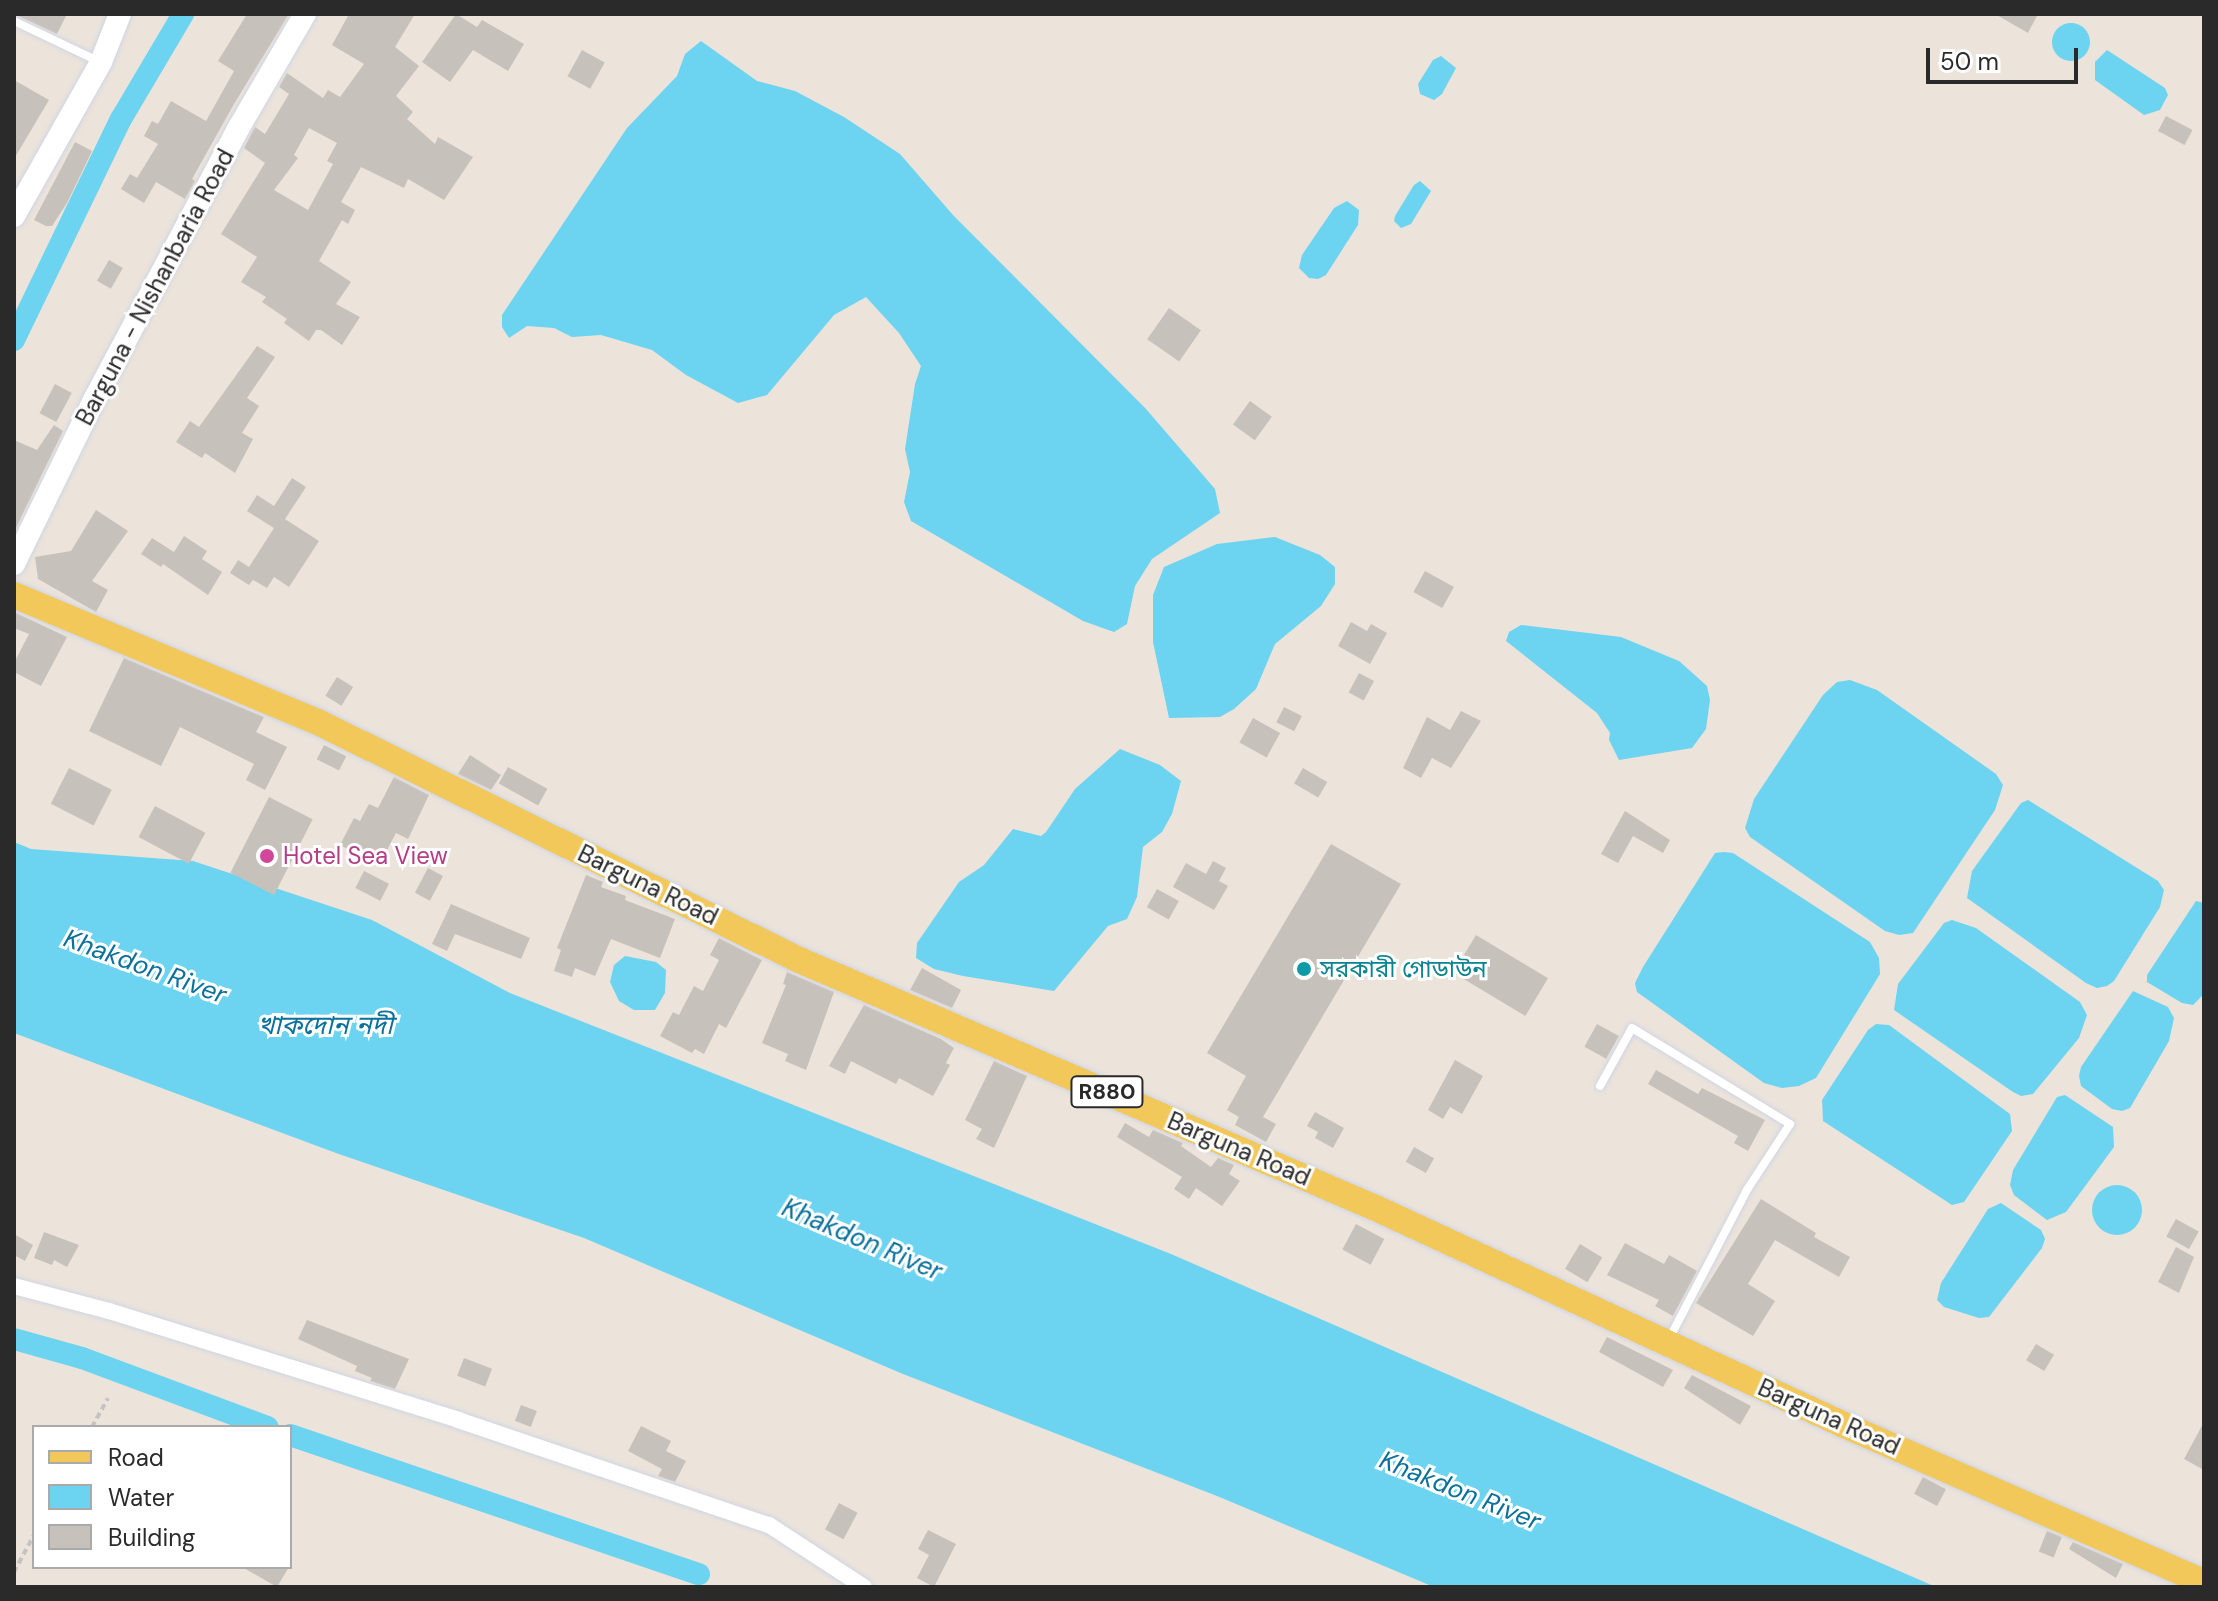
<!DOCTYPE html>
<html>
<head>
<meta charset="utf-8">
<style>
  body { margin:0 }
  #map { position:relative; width:2218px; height:1601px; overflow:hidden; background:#ece4db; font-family:"DM Sans","Noto Sans Bengali",sans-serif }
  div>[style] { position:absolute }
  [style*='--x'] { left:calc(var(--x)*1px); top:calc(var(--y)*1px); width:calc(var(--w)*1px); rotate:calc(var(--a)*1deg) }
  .water>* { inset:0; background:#6cd3f0 }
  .round { border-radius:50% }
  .canal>* { height:22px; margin:-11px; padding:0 11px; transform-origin:11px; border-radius:11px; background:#6cd3f0 }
  .building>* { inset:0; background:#c7c1bb; transform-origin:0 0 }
  .path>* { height:4px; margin-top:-2px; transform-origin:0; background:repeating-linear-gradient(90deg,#c3c3c3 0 6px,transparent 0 10px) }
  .roads { filter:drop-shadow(0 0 2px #d0d5e3) drop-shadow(0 0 2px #d0d5e3) }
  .service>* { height:8px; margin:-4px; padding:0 4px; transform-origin:4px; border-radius:4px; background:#fff }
  .minor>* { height:16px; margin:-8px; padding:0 8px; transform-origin:8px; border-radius:8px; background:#fff }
  .tertiary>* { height:22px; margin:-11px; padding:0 11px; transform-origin:11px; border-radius:11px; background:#fff }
  .primary>* { height:26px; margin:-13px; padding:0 13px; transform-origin:13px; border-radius:13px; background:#f3c85a }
  .dots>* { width:22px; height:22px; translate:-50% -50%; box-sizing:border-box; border:4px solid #fff; border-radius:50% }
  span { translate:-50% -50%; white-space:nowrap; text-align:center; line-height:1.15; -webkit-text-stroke:6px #fff; paint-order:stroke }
  .shield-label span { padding:2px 6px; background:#fff; border:2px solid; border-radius:6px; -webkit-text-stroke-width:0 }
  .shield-label { font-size:22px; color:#2a2a2a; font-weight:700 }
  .street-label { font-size:24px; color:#2a2a2a }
  .hotel-label { font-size:24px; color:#b23c85 }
  .left { translate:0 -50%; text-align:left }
  .culture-label { font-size:24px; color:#0d838f }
  .water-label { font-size:26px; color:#0b719c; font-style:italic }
  .frame { position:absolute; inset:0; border:16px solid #2a2a2a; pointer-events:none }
  .legend { position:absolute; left:32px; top:1425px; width:260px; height:144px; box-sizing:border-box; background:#fff; border:2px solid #aaa; margin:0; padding:10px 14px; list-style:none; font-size:24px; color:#2a2a2a }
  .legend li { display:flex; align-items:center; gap:16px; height:40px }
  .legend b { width:40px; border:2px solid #aaa }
  .scale { position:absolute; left:1926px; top:48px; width:152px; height:36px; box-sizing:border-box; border:4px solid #2a2a2a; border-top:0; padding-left:10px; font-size:24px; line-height:28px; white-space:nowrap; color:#2a2a2a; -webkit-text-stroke:6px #fff; paint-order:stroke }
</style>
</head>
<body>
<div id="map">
  <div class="water">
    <div class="round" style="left:2052px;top:23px;width:38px;height:38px"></div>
    <div style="clip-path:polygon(701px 41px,757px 81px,795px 91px,844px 117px,900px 154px,953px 215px,1146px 409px,1215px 489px,1220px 513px,1152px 559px,1135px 586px,1127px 624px,1114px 632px,1083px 621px,911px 521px,904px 502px,910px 472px,905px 449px,915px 384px,921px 366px,899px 333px,866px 297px,834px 315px,767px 395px,738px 403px,686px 375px,652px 350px,601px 335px,572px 337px,554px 328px,527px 326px,509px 338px,502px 327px,502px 315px,627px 128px,677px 76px,685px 54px)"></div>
    <div style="clip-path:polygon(2107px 50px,2165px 88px,2168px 95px,2160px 110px,2144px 115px,2095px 80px,2095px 62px)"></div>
    <div style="clip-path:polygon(1441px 56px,1456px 68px,1442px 94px,1434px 100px,1420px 94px,1418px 84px,1433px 60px)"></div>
    <div style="clip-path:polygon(1420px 181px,1431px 191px,1411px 224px,1401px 228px,1394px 221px,1395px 216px,1414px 185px)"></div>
    <div style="clip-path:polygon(1347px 201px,1359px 210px,1358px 225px,1326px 275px,1318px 279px,1309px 278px,1299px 268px,1302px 255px,1334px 208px)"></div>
    <div style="clip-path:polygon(1275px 537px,1320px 555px,1335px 567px,1335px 584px,1321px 606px,1275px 644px,1256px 689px,1234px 709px,1220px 717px,1169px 718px,1153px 642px,1153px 595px,1164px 567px,1217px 544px)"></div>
    <div style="clip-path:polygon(1521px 625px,1621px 637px,1679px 661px,1707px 686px,1710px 700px,1706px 729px,1692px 748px,1619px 760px,1609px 740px,1610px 733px,1597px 713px,1506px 641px,1509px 632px)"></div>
    <div style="clip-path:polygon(1850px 680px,1877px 690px,1996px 774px,2003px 785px,1995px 810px,1913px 933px,1899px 935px,1885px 931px,1750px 837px,1745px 828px,1754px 799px,1823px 695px,1837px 682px)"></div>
    <div style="clip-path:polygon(1120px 749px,1160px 765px,1181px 781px,1172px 814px,1162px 832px,1143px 847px,1137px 897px,1127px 919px,1108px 926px,1054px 991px,963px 976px,934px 969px,916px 958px,917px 943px,959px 882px,984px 865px,1013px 829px,1041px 836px,1046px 832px,1075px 789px)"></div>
    <div style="clip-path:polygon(2028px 800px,2158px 881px,2164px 890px,2160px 907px,2114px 981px,2107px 986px,2097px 988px,2086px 983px,1967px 898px,1972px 871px,2021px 803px)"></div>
    <div style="clip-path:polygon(14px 842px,31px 849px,193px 861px,372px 920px,510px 993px,1171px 1254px,1936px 1587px,1434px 1587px,1217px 1496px,903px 1374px,584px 1238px,336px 1153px,14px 1033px)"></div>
    <div style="clip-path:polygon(1724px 852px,1733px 853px,1870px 942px,1879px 958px,1880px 974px,1816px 1078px,1799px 1086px,1782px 1088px,1764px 1083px,1637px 992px,1635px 983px,1643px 967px,1715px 853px)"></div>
    <div style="clip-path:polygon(2196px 901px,2204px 903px,2204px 994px,2193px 1005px,2182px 1003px,2147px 982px,2147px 975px)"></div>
    <div style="clip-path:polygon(1952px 920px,1976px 928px,2080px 1002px,2087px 1015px,2079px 1038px,2033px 1094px,2021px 1096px,2013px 1092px,1894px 1010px,1898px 984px,1944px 923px)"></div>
    <div style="clip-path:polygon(625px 956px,656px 962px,666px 970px,665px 993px,655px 1010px,634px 1010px,619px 1001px,610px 982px,614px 965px)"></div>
    <div style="clip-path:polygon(2133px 991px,2168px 1007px,2174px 1018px,2169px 1041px,2130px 1108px,2122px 1111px,2112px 1109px,2081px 1086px,2079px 1076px,2081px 1067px)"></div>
    <div style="clip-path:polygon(1876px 1024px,1889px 1025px,2010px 1114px,2012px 1131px,1964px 1202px,1952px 1205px,1823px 1121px,1822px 1100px,1868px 1030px)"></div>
    <div style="clip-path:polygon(2065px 1095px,2113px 1127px,2114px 1147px,2066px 1212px,2047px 1220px,2014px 1195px,2010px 1185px,2013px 1170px,2057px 1097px)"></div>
    <div class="round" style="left:2092px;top:1185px;width:50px;height:50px"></div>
    <div style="clip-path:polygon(2001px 1203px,2041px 1230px,2045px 1239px,2042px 1248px,1989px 1317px,1979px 1318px,1944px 1307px,1937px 1300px,1941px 1283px,1988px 1209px)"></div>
  </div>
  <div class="canal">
    <div style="--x:14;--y:340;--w:246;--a:-64.2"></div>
    <div style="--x:121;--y:119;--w:122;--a:-59.4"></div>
    <div style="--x:14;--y:1339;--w:71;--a:15.6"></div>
    <div style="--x:82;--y:1358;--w:198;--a:20.4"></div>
    <div style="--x:290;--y:1435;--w:432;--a:18.8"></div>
  </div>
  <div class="building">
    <div style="clip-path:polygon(14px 14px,67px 14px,57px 34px)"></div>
    <div style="clip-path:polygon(247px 14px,289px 14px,234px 104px,192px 179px,195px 181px,185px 199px,156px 182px,144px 203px,121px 189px,130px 174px,137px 178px,158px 144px,144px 136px,152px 121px,158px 124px,171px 101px,206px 121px,234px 71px,218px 61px)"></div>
    <div style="clip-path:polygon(evenodd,349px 14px,415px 14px,395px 47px,419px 66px,396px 96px,413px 112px,407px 119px,435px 144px,438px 137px,473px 157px,444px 200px,408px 179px,404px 188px,361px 167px,341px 202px,355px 210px,348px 224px,342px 220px,319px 261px,351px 282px,336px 304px,360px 317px,342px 345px,321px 330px,316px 330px,309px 341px,284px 323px,287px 319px,262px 302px,266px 297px,241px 282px,257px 257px,221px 234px,265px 163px,244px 148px,255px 127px,265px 134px,289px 94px,279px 87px,287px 73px,323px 98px,328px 90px,340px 97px,364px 64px,332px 45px,349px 14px,309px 128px,337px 143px,327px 161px,333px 164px,308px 210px,274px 190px,298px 158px,294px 155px,309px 128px)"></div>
    <div style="clip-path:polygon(456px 14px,477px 27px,482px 20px,524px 44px,508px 71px,473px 50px,450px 82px,422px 62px)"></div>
    <div style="clip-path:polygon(1995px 14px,2038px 14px,2028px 33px)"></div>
    <div style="left:582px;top:50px;width:26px;height:30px;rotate:29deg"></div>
    <div style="clip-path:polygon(14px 80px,49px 100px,14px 159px)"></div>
    <div style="left:2166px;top:116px;width:30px;height:17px;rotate:28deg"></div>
    <div style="clip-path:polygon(75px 142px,92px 151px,67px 203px,52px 226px,46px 226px,34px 220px)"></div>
    <div style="left:109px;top:260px;width:16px;height:24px;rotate:30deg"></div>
    <div style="left:1169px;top:308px;width:39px;height:38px;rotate:35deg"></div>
    <div style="clip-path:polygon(257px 346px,275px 357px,247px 398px,259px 406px,242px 433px,253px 439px,235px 473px,205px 453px,202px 458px,176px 442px,190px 421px,199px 427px)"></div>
    <div style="left:55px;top:384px;width:19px;height:33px;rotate:28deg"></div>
    <div style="left:1250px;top:401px;width:27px;height:29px;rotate:36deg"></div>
    <div style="clip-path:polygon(54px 425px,63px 431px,14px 532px,14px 440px,37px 450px)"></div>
    <div style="clip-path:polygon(292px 478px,306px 487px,285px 519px,319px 541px,289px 587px,274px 577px,267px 588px,253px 580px,249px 585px,230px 573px,238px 560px,249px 567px,274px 528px,247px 511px,257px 495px,274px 506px)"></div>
    <div style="clip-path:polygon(96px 510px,128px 531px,92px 581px,108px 590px,96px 612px,38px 579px,35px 557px,71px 551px)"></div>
    <div style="clip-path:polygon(184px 536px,207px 551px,202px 559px,222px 572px,208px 595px,163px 564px,161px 567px,141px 554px,152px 538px,174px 552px)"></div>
    <div style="left:1425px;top:571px;width:33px;height:24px;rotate:29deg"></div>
    <div style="clip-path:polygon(14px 612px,67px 637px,41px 686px,14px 672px,14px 663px,29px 634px,14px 628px)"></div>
    <div style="clip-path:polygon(1351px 622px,1367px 631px,1371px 624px,1387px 633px,1370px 664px,1338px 646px)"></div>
    <div style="clip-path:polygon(124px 658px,264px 717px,256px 732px,287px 747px,265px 790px,246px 780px,254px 764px,180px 727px,161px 766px,89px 731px)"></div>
    <div style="left:1359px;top:673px;width:17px;height:22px;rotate:28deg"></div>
    <div style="left:337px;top:677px;width:19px;height:22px;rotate:32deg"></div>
    <div style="left:1284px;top:707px;width:20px;height:17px;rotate:27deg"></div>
    <div style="clip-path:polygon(1461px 711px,1481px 721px,1451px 768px,1432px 758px,1421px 778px,1403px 768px,1427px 717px,1450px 730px)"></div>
    <div style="left:1253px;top:718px;width:31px;height:28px;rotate:29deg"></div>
    <div style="left:324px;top:745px;width:25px;height:16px;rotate:27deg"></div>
    <div style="clip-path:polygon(470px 755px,501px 775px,491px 790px,458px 774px)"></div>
    <div style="left:508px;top:767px;width:45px;height:19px;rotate:29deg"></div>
    <div style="left:69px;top:768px;width:48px;height:40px;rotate:27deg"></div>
    <div style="left:1303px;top:768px;width:28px;height:18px;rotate:30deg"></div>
    <div style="clip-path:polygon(394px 777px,429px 795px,408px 839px,396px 833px,379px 865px,340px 845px,354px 818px,360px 821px,369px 804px,378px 808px)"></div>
    <div style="left:269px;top:797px;width:49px;height:85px;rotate:27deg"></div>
    <div style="left:155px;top:806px;width:57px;height:35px;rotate:28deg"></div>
    <div style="clip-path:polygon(1625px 811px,1670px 840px,1663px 853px,1633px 836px,1618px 863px,1601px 854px)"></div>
    <div style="clip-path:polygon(1331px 844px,1401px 884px,1263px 1117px,1276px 1124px,1266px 1142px,1235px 1125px,1239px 1117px,1227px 1110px,1246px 1076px,1207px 1053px)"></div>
    <div style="clip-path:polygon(1213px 861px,1226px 868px,1219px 881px,1228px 886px,1214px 910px,1173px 887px,1186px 863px,1206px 874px)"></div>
    <div style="left:428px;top:868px;width:17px;height:28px;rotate:28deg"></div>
    <div style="left:364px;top:871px;width:28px;height:19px;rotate:27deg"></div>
    <div style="clip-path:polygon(586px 875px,603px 882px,601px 887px,626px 896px,625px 900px,675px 919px,660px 958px,611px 939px,595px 976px,575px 968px,572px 977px,554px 971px,561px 950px,557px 948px)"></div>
    <div style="left:1157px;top:889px;width:25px;height:21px;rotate:29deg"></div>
    <div style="clip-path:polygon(451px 904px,530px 938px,521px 959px,455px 934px,447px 951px,432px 944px)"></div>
    <div style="left:1476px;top:935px;width:84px;height:44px;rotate:31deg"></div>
    <div style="clip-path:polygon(719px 938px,762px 960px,726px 1028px,719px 1024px,704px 1054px,695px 1049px,692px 1053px,660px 1036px,673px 1012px,679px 1015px,694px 986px,703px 991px,719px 960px,710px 955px)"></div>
    <div style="clip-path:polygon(922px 968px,961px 990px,952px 1008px,910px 990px)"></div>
    <div style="clip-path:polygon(787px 972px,834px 992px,806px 1070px,785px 1061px,788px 1054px,762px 1043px,786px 985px,783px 984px)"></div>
    <div style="clip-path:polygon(864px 1005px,941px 1039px,954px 1048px,946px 1063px,950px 1065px,933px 1096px,899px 1078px,896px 1084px,851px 1061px,845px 1074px,829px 1066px)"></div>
    <div style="left:1597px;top:1024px;width:25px;height:26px;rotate:29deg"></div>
    <div style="clip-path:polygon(1455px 1060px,1483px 1076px,1462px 1114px,1450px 1107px,1443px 1119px,1428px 1110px)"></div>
    <div style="clip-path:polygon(994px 1061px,1027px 1076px,994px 1148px,976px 1139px,982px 1129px,965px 1120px)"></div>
    <div style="clip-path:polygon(1656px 1070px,1698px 1094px,1702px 1088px,1765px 1120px,1748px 1151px,1734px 1143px,1738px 1136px,1648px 1084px)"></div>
    <div style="clip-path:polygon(1315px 1112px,1344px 1128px,1333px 1148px,1315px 1138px,1318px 1132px,1307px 1126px)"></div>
    <div style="clip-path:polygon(1125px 1123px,1149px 1137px,1153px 1130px,1183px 1143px,1181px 1146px,1211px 1167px,1218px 1158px,1234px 1165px,1229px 1174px,1240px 1181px,1222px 1206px,1196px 1188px,1189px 1199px,1174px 1189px,1182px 1177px,1117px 1137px)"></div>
    <div style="left:1414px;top:1147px;width:23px;height:17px;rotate:29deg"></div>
    <div style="clip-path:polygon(1761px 1199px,1816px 1233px,1814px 1237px,1850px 1257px,1839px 1277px,1775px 1240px,1748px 1284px,1775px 1301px,1753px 1336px,1696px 1303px)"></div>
    <div style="left:2176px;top:1219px;width:26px;height:20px;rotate:29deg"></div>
    <div style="left:1356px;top:1224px;width:32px;height:29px;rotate:28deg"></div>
    <div style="clip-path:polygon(44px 1232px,79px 1245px,67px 1267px,54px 1260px,52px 1265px,34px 1258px)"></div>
    <div style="clip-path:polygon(14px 1234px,33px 1245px,25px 1261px,14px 1255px)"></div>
    <div style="clip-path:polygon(1625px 1243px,1664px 1264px,1669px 1255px,1697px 1271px,1673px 1316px,1655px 1306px,1659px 1300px,1607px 1275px)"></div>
    <div style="left:1580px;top:1244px;width:26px;height:29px;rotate:31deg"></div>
    <div style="clip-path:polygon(2176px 1247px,2194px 1257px,2179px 1293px,2158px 1282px)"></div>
    <div style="clip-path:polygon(307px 1320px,409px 1359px,395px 1389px,370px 1381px,372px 1378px,355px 1371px,357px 1366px,298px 1339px)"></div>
    <div style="clip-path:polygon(1607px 1337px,1673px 1370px,1663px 1387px,1599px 1352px)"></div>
    <div style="left:2036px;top:1344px;width:21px;height:19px;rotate:31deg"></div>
    <div style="left:464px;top:1358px;width:30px;height:19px;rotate:21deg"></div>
    <div style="clip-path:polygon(1692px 1375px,1751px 1406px,1740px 1425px,1684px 1388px)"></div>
    <div style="left:521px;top:1405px;width:17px;height:17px;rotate:21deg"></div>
    <div style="clip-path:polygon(2204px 1422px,2204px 1470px,2184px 1459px)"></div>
    <div style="clip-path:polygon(641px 1426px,671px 1441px,666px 1451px,686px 1461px,675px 1482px,658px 1476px,662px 1469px,628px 1451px)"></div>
    <div style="left:1923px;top:1477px;width:26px;height:19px;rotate:28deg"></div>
    <div style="left:839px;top:1503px;width:21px;height:30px;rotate:28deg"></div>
    <div style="clip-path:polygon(928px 1530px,956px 1544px,934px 1587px,917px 1578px,929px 1555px,918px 1549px)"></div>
    <div style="left:2047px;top:1531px;width:16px;height:22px;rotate:22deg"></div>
    <div style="clip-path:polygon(2073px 1542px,2123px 1564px,2116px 1578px,2069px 1549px)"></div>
    <div style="clip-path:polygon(242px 1567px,289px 1567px,277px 1587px)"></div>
  </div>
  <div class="path">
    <div style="--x:92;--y:1427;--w:33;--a:-61"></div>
    <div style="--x:14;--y:1572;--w:42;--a:-61.6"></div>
  </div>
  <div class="roads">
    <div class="service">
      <div style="--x:14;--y:21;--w:95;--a:25.5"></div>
      <div style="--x:1600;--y:1086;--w:66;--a:-61.1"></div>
      <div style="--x:1632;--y:1028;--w:185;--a:31.3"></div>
      <div style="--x:1790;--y:1124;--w:79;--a:123.1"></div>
      <div style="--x:1747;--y:1190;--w:170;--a:117.6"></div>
    </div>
    <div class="minor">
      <div style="--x:14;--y:1286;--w:98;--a:14.7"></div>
      <div style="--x:109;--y:1311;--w:366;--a:17.3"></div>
      <div style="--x:458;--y:1420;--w:328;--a:18.7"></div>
      <div style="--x:769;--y:1525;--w:113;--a:33.1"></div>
    </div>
    <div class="tertiary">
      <div style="--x:14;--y:216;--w:177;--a:-60.5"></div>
      <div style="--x:101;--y:62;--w:52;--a:-68.4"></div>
      <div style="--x:14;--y:564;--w:185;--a:-64"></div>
      <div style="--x:95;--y:398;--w:305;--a:-62"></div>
      <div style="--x:238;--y:129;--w:133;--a:-59.8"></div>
    </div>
    <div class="primary">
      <div style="--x:14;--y:595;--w:329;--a:22.7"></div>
      <div style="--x:318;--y:722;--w:534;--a:26.33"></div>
      <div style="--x:797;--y:959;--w:635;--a:23.29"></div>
      <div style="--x:1380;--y:1210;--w:509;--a:24.85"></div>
      <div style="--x:1842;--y:1424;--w:395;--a:23.6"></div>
    </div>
  </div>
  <div class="dots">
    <div style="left:267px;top:856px;background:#d1479c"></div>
    <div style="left:1304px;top:969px;background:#0f9aa8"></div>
  </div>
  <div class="shield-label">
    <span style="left:1107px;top:1092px">R880</span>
  </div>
  <div class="street-label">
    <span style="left:155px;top:287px;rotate:-62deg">Barguna - Nishanbaria Road</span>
    <span style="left:648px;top:885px;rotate:26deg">Barguna Road</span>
    <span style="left:1239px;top:1149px;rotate:23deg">Barguna Road</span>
    <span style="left:1829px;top:1417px;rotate:24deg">Barguna Road</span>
  </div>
  <div class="hotel-label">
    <span class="left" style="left:283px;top:856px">Hotel Sea View</span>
  </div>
  <div class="culture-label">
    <span class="left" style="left:1320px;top:969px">সরকারী গোডাউন</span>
  </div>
  <div class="water-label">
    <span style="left:145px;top:967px;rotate:20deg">Khakdon River</span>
    <span style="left:325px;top:1026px">খাকদোন নদী</span>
    <span style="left:862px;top:1240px;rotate:23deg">Khakdon River</span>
    <span style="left:1460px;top:1491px;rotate:22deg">Khakdon River</span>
  </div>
  <div class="frame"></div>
  <ul class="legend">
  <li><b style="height:10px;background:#f3c85a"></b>Road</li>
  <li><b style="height:22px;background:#6cd3f0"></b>Water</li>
  <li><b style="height:22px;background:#c7c1bb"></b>Building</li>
  </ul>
  <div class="scale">50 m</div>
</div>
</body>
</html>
